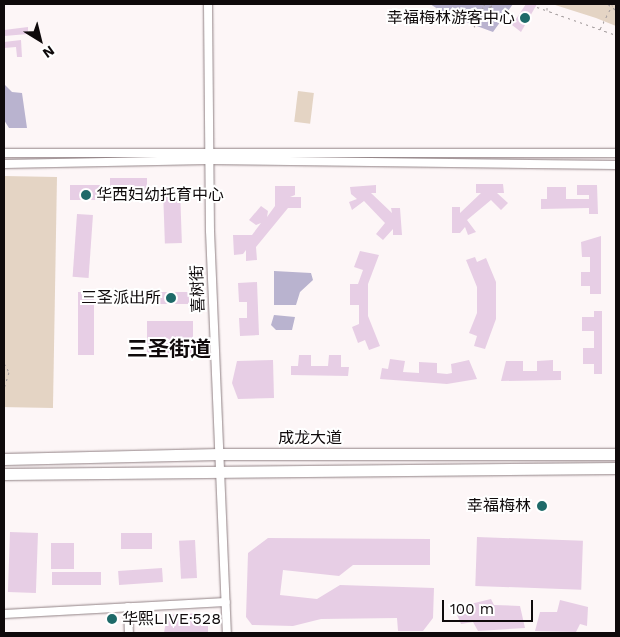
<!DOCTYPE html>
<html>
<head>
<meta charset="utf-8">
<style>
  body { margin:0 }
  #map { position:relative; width:620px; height:637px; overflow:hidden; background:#fdf6f7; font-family:"Work Sans","Noto Sans SC",sans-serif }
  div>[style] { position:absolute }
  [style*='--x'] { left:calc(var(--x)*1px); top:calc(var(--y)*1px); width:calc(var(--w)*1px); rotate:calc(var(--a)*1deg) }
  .green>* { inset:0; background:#e4d4c4; transform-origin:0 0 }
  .water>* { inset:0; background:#b9b3cf }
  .building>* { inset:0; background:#e7cee5; transform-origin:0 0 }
  .path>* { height:1px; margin-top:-0.5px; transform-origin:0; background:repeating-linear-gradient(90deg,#a59e9f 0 2.5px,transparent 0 6.5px) }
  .roads { filter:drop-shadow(0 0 1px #918285) drop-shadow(0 0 1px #918285) }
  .minor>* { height:8px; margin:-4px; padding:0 4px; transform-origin:4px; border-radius:4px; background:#fff }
  .highway>* { height:11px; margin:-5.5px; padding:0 5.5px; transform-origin:5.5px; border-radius:5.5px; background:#fff }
  .dots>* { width:14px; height:14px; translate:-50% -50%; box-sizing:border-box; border:2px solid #fff; border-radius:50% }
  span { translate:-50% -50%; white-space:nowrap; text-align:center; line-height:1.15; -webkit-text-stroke:4px #fff; paint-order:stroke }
  .poi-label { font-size:16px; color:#0f0a0b }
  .right { translate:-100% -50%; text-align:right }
  .left { translate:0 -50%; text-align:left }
  .street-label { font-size:16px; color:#0f0a0b }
  .district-label { font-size:21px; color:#0f0a0b; font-weight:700 }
  .frame { position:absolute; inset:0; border:5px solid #0f0a0b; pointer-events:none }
  .north { position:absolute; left:15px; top:15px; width:50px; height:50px; -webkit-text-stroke:4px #fff; paint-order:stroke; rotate:144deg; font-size:14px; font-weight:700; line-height:20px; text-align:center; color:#0f0a0b }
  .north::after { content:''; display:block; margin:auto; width:18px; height:22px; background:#0f0a0b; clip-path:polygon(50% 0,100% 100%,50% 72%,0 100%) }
  .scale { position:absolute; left:442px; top:600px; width:91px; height:22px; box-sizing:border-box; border:2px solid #0f0a0b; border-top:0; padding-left:6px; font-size:15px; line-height:18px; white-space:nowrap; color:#0f0a0b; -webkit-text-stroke:4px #fff; paint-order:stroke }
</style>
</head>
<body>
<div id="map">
  <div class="green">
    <div style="clip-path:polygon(552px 4px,616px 4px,616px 26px,596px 18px)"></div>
    <div style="left:298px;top:91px;width:16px;height:31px;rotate:7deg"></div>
    <div style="left:4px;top:176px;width:53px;height:231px;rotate:1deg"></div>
  </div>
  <div class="water">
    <div style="clip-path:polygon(430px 4px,488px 5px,513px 4px,493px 32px,447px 15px)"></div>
    <div style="clip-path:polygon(4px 84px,12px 92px,22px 93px,27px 128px,9px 128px,4px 120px)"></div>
    <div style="clip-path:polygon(274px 271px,311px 273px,313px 280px,300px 292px,296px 305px,274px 305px)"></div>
    <div style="clip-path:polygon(274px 315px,295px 317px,292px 330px,276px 330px,271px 325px)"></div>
  </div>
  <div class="building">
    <div style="clip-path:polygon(526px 4px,537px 4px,521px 32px,512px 25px)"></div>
    <div style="clip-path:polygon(28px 27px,28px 34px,4px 36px,4px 30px)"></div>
    <div style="clip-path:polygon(21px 40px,22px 57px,17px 57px,16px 47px,4px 48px,4px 42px)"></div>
    <div style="left:147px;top:178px;width:15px;height:37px;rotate:90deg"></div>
    <div style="clip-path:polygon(476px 184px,503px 184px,504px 193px,497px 193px,508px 203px,501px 210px,491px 200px,467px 220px,476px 232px,468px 235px,465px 227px,460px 233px,452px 233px,452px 207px,460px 207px,460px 213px,481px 193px,476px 193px)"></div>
    <div style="left:70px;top:185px;width:31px;height:15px"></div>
    <div style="clip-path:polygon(376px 185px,376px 193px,371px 193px,392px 213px,391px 208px,400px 208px,402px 235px,393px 235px,393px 229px,383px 240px,376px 234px,385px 223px,364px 201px,352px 210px,349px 202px,357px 199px,351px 194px,350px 187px)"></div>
    <div style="clip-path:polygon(577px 185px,597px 185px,598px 214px,589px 214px,589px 208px,541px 209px,541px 199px,547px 199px,547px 187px,566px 187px,566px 199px,589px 199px,589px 195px,577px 195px)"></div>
    <div style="clip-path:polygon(275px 186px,295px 186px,295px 195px,290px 197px,301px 197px,301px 208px,288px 208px,256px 247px,257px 260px,246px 261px,246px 250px,243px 254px,234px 255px,233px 235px,252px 235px,261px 223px,256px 225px,249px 220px,261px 206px,268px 211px,267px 217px,275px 206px)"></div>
    <div style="left:180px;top:189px;width:54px;height:17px;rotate:88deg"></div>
    <div style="left:77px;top:214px;width:16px;height:63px;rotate:4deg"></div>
    <div style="clip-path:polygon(601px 236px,601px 294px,590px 294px,590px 286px,581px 286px,581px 272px,590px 272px,590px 257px,582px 257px,581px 242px)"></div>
    <div style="clip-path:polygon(360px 251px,379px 255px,368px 284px,368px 316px,380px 346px,369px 350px,365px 340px,358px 343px,352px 327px,359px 324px,359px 305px,350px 305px,350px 284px,358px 284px,363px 270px,354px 267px)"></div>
    <div style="clip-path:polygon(475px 257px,477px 262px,486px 258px,496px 282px,496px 319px,485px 349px,474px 346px,477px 336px,469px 333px,477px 313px,477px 287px,466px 260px)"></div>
    <div style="clip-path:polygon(257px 282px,259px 335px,240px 336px,239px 318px,247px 318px,247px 302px,239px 302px,238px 283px)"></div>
    <div style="left:78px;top:292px;width:16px;height:63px"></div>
    <div style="left:150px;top:292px;width:41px;height:12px"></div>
    <div style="clip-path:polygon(594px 311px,602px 311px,602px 374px,594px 374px,594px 364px,583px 364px,583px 348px,594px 348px,594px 331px,582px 331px,582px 317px,594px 317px)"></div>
    <div style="left:147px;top:321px;width:46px;height:34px"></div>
    <div style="clip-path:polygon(299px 355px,311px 355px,311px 366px,328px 366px,329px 355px,341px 355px,341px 367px,349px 367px,348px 376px,291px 375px,291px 366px,298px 366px)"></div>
    <div style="clip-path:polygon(390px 359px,405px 361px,403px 372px,419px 373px,419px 362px,437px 363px,437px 373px,447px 374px,452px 373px,451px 364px,469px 360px,477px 379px,447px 384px,380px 379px,382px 368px,388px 369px)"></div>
    <div style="clip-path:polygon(273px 360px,274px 398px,238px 399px,232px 383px,237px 361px)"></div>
    <div style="clip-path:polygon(553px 360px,553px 371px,561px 371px,561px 380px,501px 381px,506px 361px,523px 361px,523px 371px,537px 371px,537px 361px)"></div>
    <div style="left:10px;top:532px;width:28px;height:60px;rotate:2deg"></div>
    <div style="left:152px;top:533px;width:16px;height:31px;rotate:90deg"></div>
    <div style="left:477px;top:537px;width:106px;height:49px;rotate:2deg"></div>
    <div style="clip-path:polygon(268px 538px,430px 539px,430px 565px,353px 565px,339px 576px,283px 570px,280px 595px,317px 599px,340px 585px,434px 588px,433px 618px,423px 631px,398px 631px,397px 618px,321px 619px,293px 626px,252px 625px,246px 617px,248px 553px)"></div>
    <div style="left:195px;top:540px;width:38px;height:16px;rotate:87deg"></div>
    <div style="left:51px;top:543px;width:23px;height:26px"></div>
    <div style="left:162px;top:568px;width:14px;height:44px;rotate:86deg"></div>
    <div style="left:101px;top:572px;width:13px;height:49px;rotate:90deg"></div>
    <div style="clip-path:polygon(491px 599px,494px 605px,520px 606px,525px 628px,478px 631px,473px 622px,461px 624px,454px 608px)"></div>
    <div style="clip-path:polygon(560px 600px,588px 607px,587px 626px,580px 624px,576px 632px,535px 631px,540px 612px,557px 612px)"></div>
    <div style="clip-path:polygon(200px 613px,208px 621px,208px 633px,164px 633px,167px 615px)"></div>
  </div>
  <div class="path">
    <div style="--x:483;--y:4;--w:8;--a:23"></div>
    <div style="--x:490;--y:7;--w:5;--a:-37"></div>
    <div style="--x:519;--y:4;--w:6;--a:0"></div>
    <div style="--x:608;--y:4;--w:10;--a:37"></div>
    <div style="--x:537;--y:7;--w:84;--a:19.5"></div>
    <div style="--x:547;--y:10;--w:6;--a:-90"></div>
    <div style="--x:474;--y:27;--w:23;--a:-65"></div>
    <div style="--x:600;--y:29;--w:27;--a:-63"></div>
    <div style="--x:4;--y:363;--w:10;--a:61"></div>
    <div style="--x:9;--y:372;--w:17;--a:107"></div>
  </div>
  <div class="roads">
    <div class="minor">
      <div style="--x:208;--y:4;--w:227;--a:89.5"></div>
      <div style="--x:210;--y:231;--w:402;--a:87.6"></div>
      <div style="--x:4;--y:153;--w:612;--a:0"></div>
      <div style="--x:4;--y:164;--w:205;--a:-1.1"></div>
      <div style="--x:209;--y:160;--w:407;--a:0.7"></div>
      <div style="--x:128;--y:607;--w:26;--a:88"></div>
      <div style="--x:4;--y:614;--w:222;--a:-3.1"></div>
    </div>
    <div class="highway">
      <div style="--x:4;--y:459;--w:215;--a:-1.3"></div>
      <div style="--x:219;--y:454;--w:397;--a:0"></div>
      <div style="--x:4;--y:474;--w:612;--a:-0.56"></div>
    </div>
  </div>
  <div class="dots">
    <div style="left:525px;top:18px;background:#1e6a69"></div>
    <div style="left:86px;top:195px;background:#1e6a69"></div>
    <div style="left:171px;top:298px;background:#1e6a69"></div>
    <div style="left:542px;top:506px;background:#1e6a69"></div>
    <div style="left:112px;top:619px;background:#1e6a69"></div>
  </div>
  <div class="poi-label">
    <span class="right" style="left:515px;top:18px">幸福梅林游客中心</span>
    <span class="left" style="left:96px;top:195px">华西妇幼托育中心</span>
    <span class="right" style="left:161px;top:298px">三圣派出所</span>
    <span class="right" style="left:531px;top:506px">幸福梅林</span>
    <span class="left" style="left:122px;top:619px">华熙LIVE·528</span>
  </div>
  <div class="street-label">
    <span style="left:198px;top:289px;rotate:-92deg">喜树街</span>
    <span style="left:310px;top:438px">成龙大道</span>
  </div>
  <div class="district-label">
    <span style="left:169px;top:349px">三圣街道</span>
  </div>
  <div class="frame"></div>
  <div class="north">N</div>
  <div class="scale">100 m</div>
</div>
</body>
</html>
